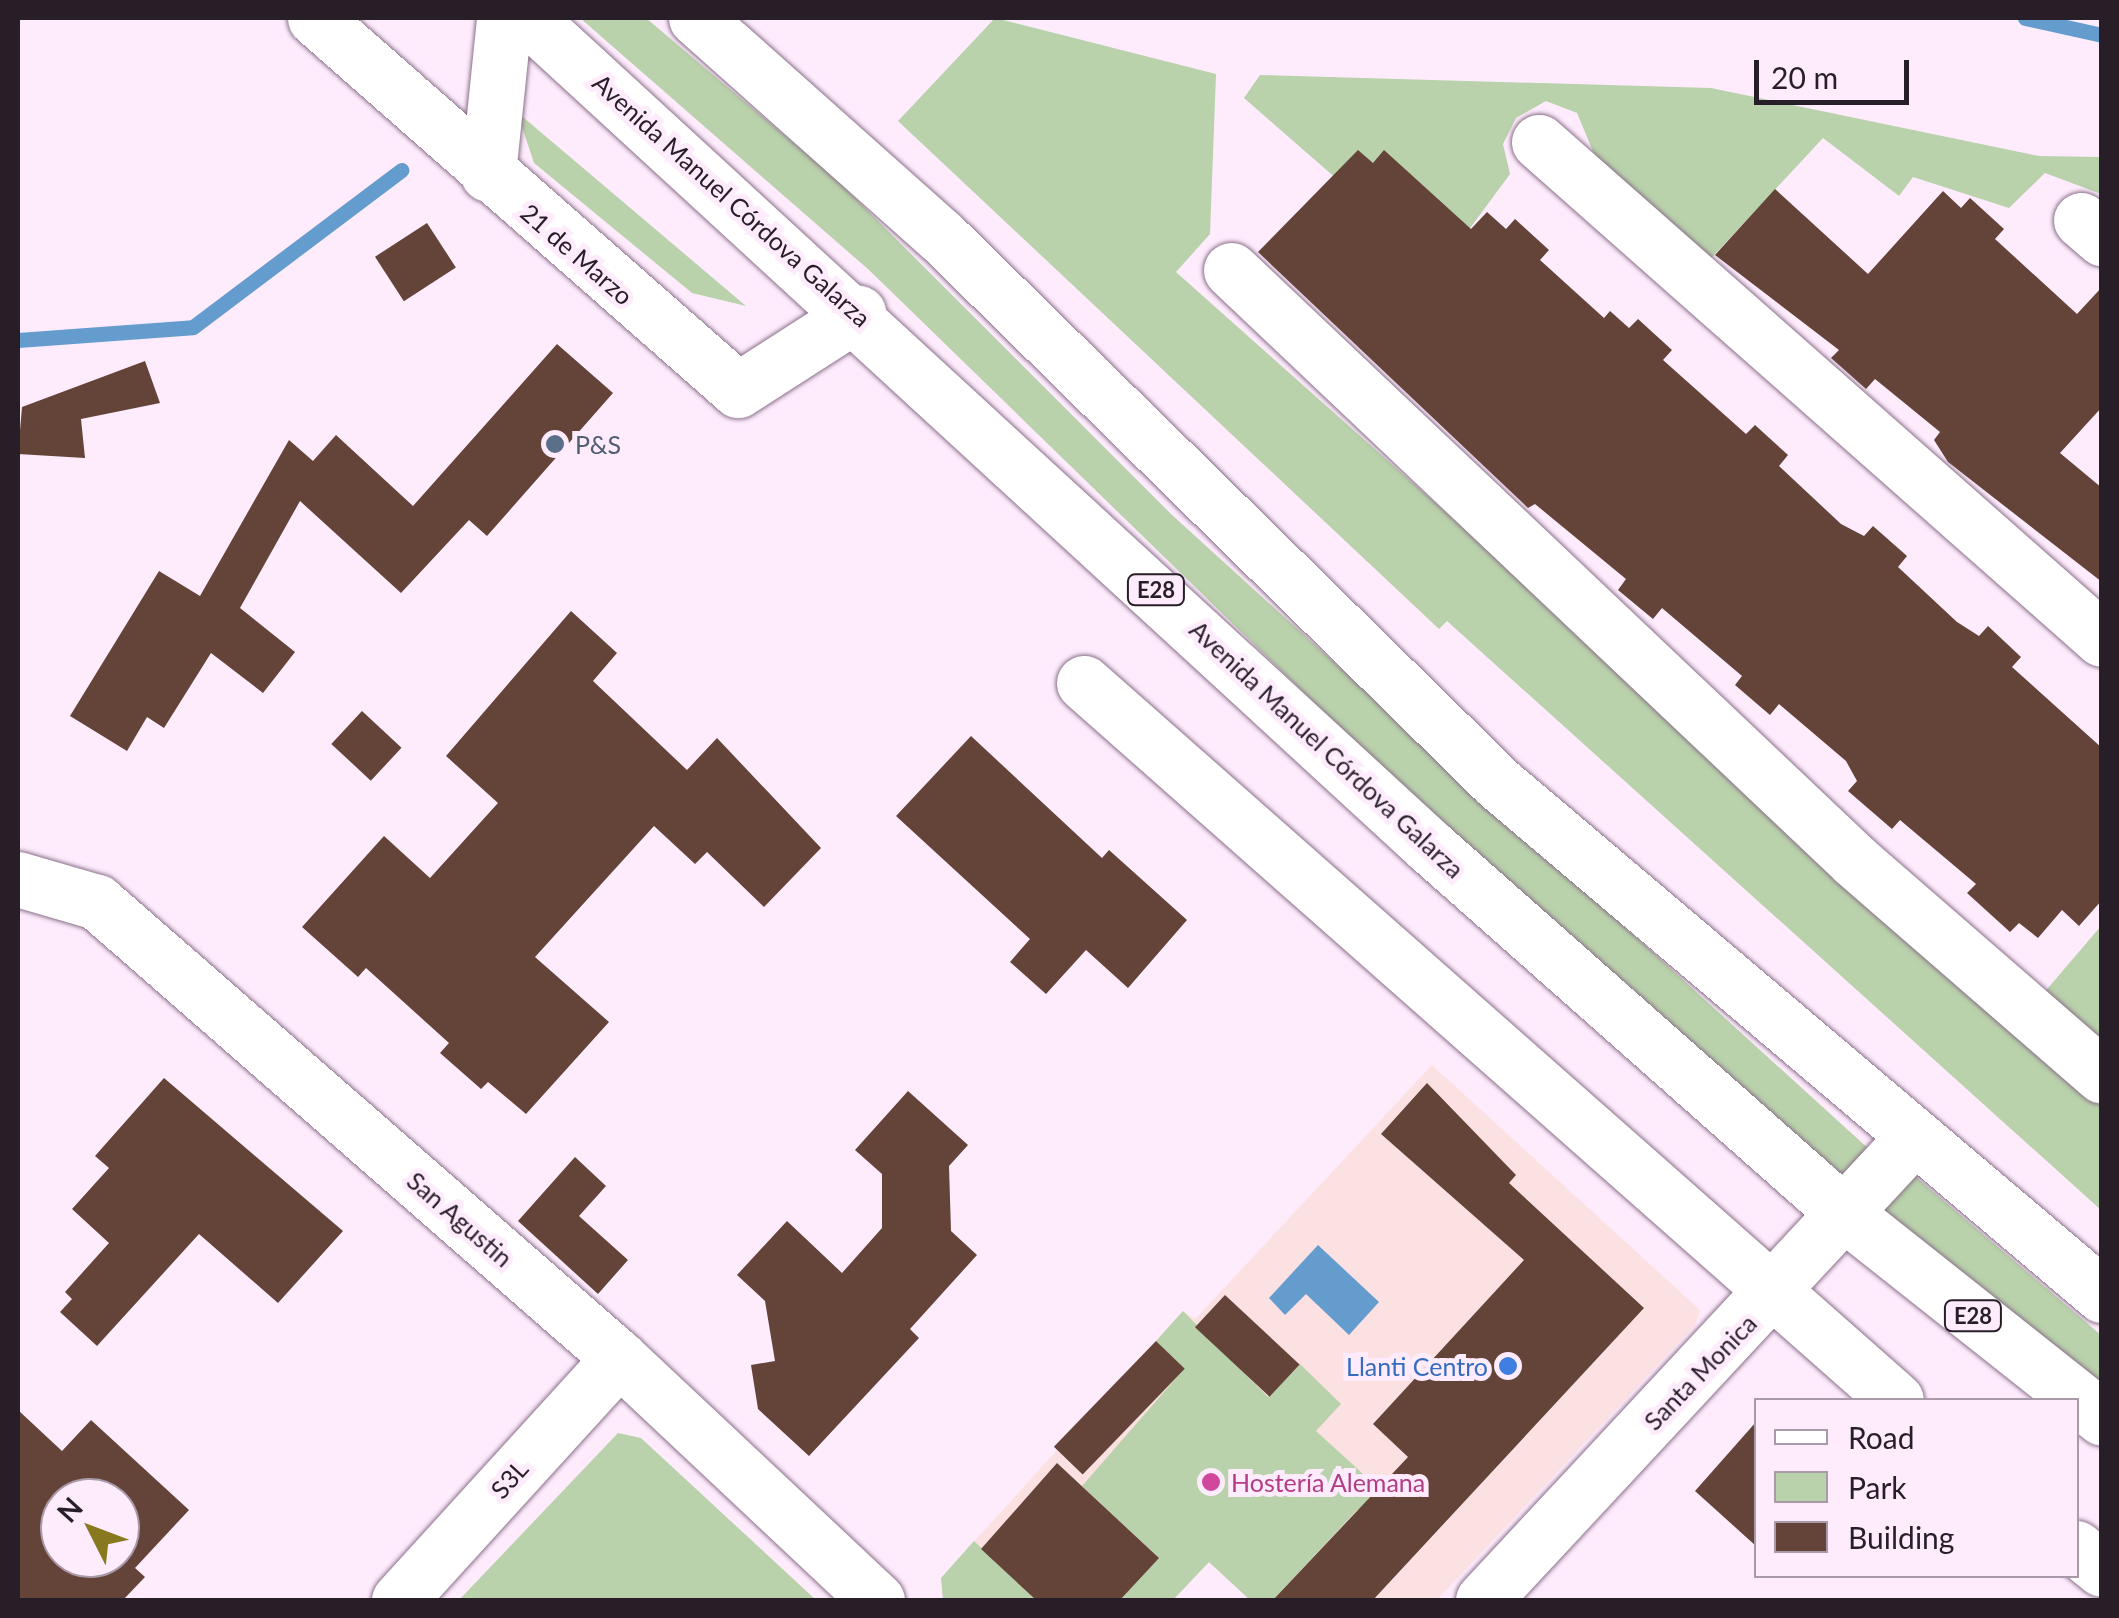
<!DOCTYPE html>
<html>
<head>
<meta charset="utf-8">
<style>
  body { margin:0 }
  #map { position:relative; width:2119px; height:1618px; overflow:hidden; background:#feecfd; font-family:Lato,sans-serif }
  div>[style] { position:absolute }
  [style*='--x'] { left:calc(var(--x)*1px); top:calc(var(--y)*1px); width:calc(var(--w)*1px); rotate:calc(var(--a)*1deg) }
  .commercial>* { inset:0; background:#fce1e3 }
  .green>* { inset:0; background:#b9d2ab }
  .water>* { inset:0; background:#649cce }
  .stream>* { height:15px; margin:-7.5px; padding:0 7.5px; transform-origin:7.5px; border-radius:7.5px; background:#649cce }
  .building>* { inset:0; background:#644338; transform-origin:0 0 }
  .roads { filter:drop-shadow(0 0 2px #8a7089) drop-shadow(0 0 2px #8a7089) }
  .minor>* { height:55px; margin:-27.5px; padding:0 27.5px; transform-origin:27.5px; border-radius:27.5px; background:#fff }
  .major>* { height:55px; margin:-27.5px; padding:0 27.5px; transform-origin:27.5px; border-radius:27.5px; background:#fff }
  .dots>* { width:28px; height:28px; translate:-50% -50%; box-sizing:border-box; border:5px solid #feecfd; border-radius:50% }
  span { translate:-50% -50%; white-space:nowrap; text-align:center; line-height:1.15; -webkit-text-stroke:10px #feecfd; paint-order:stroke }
  .shield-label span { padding:2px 8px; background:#feecfd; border:2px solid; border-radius:8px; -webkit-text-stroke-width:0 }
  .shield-label { font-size:22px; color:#281e28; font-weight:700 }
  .street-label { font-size:25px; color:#281e28 }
  .service-label { font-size:25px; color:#4e5e75 }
  .left { translate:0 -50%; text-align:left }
  .shop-label { font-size:25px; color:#366cbe }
  .right { translate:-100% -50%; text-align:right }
  .hotel-label { font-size:25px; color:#b23c85 }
  .frame { position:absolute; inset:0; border:20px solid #281e28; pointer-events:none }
  .legend { position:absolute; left:1754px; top:1398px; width:325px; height:180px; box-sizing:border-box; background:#feecfd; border:2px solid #a89aa8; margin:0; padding:12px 18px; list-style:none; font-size:30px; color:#281e28 }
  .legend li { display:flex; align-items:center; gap:20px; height:50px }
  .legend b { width:50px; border:2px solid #a89aa8 }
  .north { position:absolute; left:40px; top:1478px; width:100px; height:100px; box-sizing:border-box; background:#feecfd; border:2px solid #a89aa8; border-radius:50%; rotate:312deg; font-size:28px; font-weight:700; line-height:40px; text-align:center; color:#281e28 }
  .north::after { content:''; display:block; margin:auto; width:35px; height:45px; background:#88791e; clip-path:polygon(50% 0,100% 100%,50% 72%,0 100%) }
  .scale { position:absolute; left:1754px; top:60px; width:155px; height:45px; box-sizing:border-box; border:5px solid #281e28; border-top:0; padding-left:12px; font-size:30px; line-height:35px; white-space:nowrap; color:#281e28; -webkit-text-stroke:8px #feecfd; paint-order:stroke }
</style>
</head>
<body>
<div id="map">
  <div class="commercial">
    <div style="clip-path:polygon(1432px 1065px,1700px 1310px,1695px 1325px,1437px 1600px,1250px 1600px,1209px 1562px,1173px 1600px,943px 1600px,941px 1578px,1183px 1311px,1195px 1319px)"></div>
  </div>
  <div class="green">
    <div style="clip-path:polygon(580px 18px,646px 18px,835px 178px,1171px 514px,1871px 1151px,1845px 1180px,1371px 758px,869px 270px)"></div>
    <div style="clip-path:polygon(995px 18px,1216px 74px,1210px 234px,1176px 272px,2101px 1096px,2101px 1210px,1447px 621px,1439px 629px,898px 121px)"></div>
    <div style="clip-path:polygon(1260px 75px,1711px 88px,2039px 156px,2101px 157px,2101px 194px,2045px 173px,2009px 208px,1913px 177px,1899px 196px,1823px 138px,1703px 267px,1607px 185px,1577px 113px,1546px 101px,1516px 118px,1503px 144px,1510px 174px,1440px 269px,1244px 98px)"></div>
    <div style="clip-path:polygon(517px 112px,746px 306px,692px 293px,534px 163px)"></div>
    <div style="clip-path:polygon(2101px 926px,2101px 1047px,2042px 995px)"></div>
    <div style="clip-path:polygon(1910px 1172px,2101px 1335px,2101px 1388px,1878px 1205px)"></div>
    <div style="clip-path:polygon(1183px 1311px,1268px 1397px,1300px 1364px,1341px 1404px,1316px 1431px,1385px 1494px,1357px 1510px,1273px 1600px,1250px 1600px,1209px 1562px,1173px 1600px,1120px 1600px,1158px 1557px,1082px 1486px,1184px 1369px,1156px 1341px)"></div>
    <div style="clip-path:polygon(618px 1433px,641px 1438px,816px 1600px,459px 1600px)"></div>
    <div style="clip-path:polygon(974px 1541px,1036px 1600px,943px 1600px,941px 1578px)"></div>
  </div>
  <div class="water">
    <div style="clip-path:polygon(1318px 1245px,1379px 1302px,1349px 1335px,1306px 1294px,1285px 1315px,1269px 1298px)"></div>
  </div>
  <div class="stream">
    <div style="--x:2025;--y:18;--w:79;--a:12.4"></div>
    <div style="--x:18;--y:340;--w:175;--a:-4.2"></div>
    <div style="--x:193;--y:327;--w:261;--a:-37"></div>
  </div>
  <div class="building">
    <div style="clip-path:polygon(1358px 150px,1373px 163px,1384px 150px,1471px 229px,1487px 212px,1506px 229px,1515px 219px,1549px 250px,1540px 260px,1604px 318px,1610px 311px,1629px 328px,1638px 319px,1672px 350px,1663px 360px,1746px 434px,1755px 425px,1788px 455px,1779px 466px,1841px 524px,1864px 536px,1873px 526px,1907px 556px,1898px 567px,1957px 622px,1979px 636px,1988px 626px,2021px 657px,2012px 667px,2102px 748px,2102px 900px,2079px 926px,2062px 910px,2038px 938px,2019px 923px,2010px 932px,1967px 893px,1976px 884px,1900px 820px,1892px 829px,1848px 791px,1857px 781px,1846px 761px,1779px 704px,1770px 715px,1735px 685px,1742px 676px,1662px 608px,1653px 619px,1618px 590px,1626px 579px,1535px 504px,1528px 508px,1258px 252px)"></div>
    <div style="clip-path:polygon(1775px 189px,1868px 274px,1943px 191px,1961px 208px,1970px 198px,2004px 229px,1995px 239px,2077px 314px,2102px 287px,2102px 407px,2060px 453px,2102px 488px,2102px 582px,1948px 462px,1934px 440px,1940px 432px,1875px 379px,1866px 389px,1831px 358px,1839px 350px,1715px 255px)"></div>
    <div style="left:427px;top:223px;width:53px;height:62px;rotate:57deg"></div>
    <div style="clip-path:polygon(557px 344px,613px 393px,487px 536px,469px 520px,401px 593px,300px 501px,240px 608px,295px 652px,263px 693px,211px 653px,164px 728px,147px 717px,127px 751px,70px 716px,159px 571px,200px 596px,289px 440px,313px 461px,336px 435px,413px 506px)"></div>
    <div style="clip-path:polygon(145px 361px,160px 403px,81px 419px,85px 458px,18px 454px,22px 407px)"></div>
    <div style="clip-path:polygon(571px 611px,617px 653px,593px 681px,687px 770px,717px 738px,821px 848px,764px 907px,707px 852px,695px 864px,654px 826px,535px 957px,609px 1022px,526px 1114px,488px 1082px,481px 1089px,440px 1053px,449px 1043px,366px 968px,358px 977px,302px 927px,384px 836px,430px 878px,498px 803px,446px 756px)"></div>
    <div style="left:362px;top:711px;width:54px;height:45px;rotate:43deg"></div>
    <div style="clip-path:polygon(971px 736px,1102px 858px,1109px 850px,1187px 920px,1128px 988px,1086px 950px,1046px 994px,1010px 962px,1030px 939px,896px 816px)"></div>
    <div style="clip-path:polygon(164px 1078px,343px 1231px,278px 1303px,199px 1234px,97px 1346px,60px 1312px,72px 1299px,65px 1292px,109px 1243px,72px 1209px,109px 1168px,95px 1156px)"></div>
    <div style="clip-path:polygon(1427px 1083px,1516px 1175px,1509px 1183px,1644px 1308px,1373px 1600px,1273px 1600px,1408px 1457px,1373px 1424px,1524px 1260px,1381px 1134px)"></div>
    <div style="clip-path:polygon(908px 1091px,968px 1145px,949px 1166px,951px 1231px,977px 1255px,910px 1329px,919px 1338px,809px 1456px,758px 1409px,751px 1365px,775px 1361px,765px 1301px,737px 1275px,787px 1221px,842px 1273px,882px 1228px,882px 1174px,855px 1150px)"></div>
    <div style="clip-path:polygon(575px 1157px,606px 1186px,579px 1216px,628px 1260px,598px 1294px,518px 1221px)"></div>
    <div style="left:1225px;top:1295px;width:102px;height:44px;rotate:43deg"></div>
    <div style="left:1156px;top:1341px;width:40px;height:147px;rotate:44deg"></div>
    <div style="clip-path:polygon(evenodd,18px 1410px,62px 1451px,91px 1420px,189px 1510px,135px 1568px,145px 1577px,123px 1600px,18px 1600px,18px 1410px,60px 1498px,120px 1498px,120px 1558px,60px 1558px,60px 1498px)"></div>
    <div style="clip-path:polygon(1756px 1422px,1756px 1546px,1695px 1491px)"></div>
    <div style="clip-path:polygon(1057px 1463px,1159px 1558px,1120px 1600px,1036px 1600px,981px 1549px)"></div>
  </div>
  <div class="roads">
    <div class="minor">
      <div style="--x:315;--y:18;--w:563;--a:41.33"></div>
      <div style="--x:738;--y:390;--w:143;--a:-32.7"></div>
      <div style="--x:1539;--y:142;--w:751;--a:41.44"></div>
      <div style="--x:2081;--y:220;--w:28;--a:41"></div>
      <div style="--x:1231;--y:270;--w:859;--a:43.44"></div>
      <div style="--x:1855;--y:861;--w:327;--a:41"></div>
      <div style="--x:1084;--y:683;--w:1083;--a:41.44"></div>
      <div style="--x:18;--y:879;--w:82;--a:16.2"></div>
      <div style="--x:97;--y:902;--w:693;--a:41.14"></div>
      <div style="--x:619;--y:1358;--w:354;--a:43.2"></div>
      <div style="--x:2076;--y:1548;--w:33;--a:39"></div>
      <div style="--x:399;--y:1600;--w:327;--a:-47.7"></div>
      <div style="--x:1483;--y:1600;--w:630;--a:-47.06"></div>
    </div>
    <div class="major">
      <div style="--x:528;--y:18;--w:1224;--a:42.58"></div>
      <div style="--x:1429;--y:846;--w:555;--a:41.5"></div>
      <div style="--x:1845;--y:1214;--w:328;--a:38.4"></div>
      <div style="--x:696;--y:18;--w:329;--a:41.7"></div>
      <div style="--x:942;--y:237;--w:779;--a:44.48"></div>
      <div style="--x:1498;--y:783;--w:792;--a:40.29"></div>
      <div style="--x:488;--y:174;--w:157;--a:-84.1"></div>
    </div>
  </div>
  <div class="dots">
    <div style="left:555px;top:444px;background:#5c6f8a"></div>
    <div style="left:1508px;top:1366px;background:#3f7fe0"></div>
    <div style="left:1211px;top:1482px;background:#d1479c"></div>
  </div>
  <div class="shield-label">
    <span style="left:1156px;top:590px">E28</span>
    <span style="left:1973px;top:1316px">E28</span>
  </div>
  <div class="street-label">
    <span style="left:732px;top:200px;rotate:42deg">Avenida Manuel Córdova Galarza</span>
    <span style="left:577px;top:254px;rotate:41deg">21 de Marzo</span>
    <span style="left:1327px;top:749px;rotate:43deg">Avenida Manuel Córdova Galarza</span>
    <span style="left:460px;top:1219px;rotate:41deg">San Agustin</span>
    <span style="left:1700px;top:1372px;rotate:-46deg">Santa Monica</span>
    <span style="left:509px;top:1479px;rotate:-48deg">S3L</span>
  </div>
  <div class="service-label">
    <span class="left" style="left:575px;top:444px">P&amp;S</span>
  </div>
  <div class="shop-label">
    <span class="right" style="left:1488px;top:1366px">Llanti Centro</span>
  </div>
  <div class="hotel-label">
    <span class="left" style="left:1231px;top:1482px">Hostería Alemana</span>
  </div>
  <div class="frame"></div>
  <ul class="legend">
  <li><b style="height:12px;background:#fff"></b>Road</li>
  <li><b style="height:28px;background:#b9d2ab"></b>Park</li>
  <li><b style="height:28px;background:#644338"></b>Building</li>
  </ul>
  <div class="north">N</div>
  <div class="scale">20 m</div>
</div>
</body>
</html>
